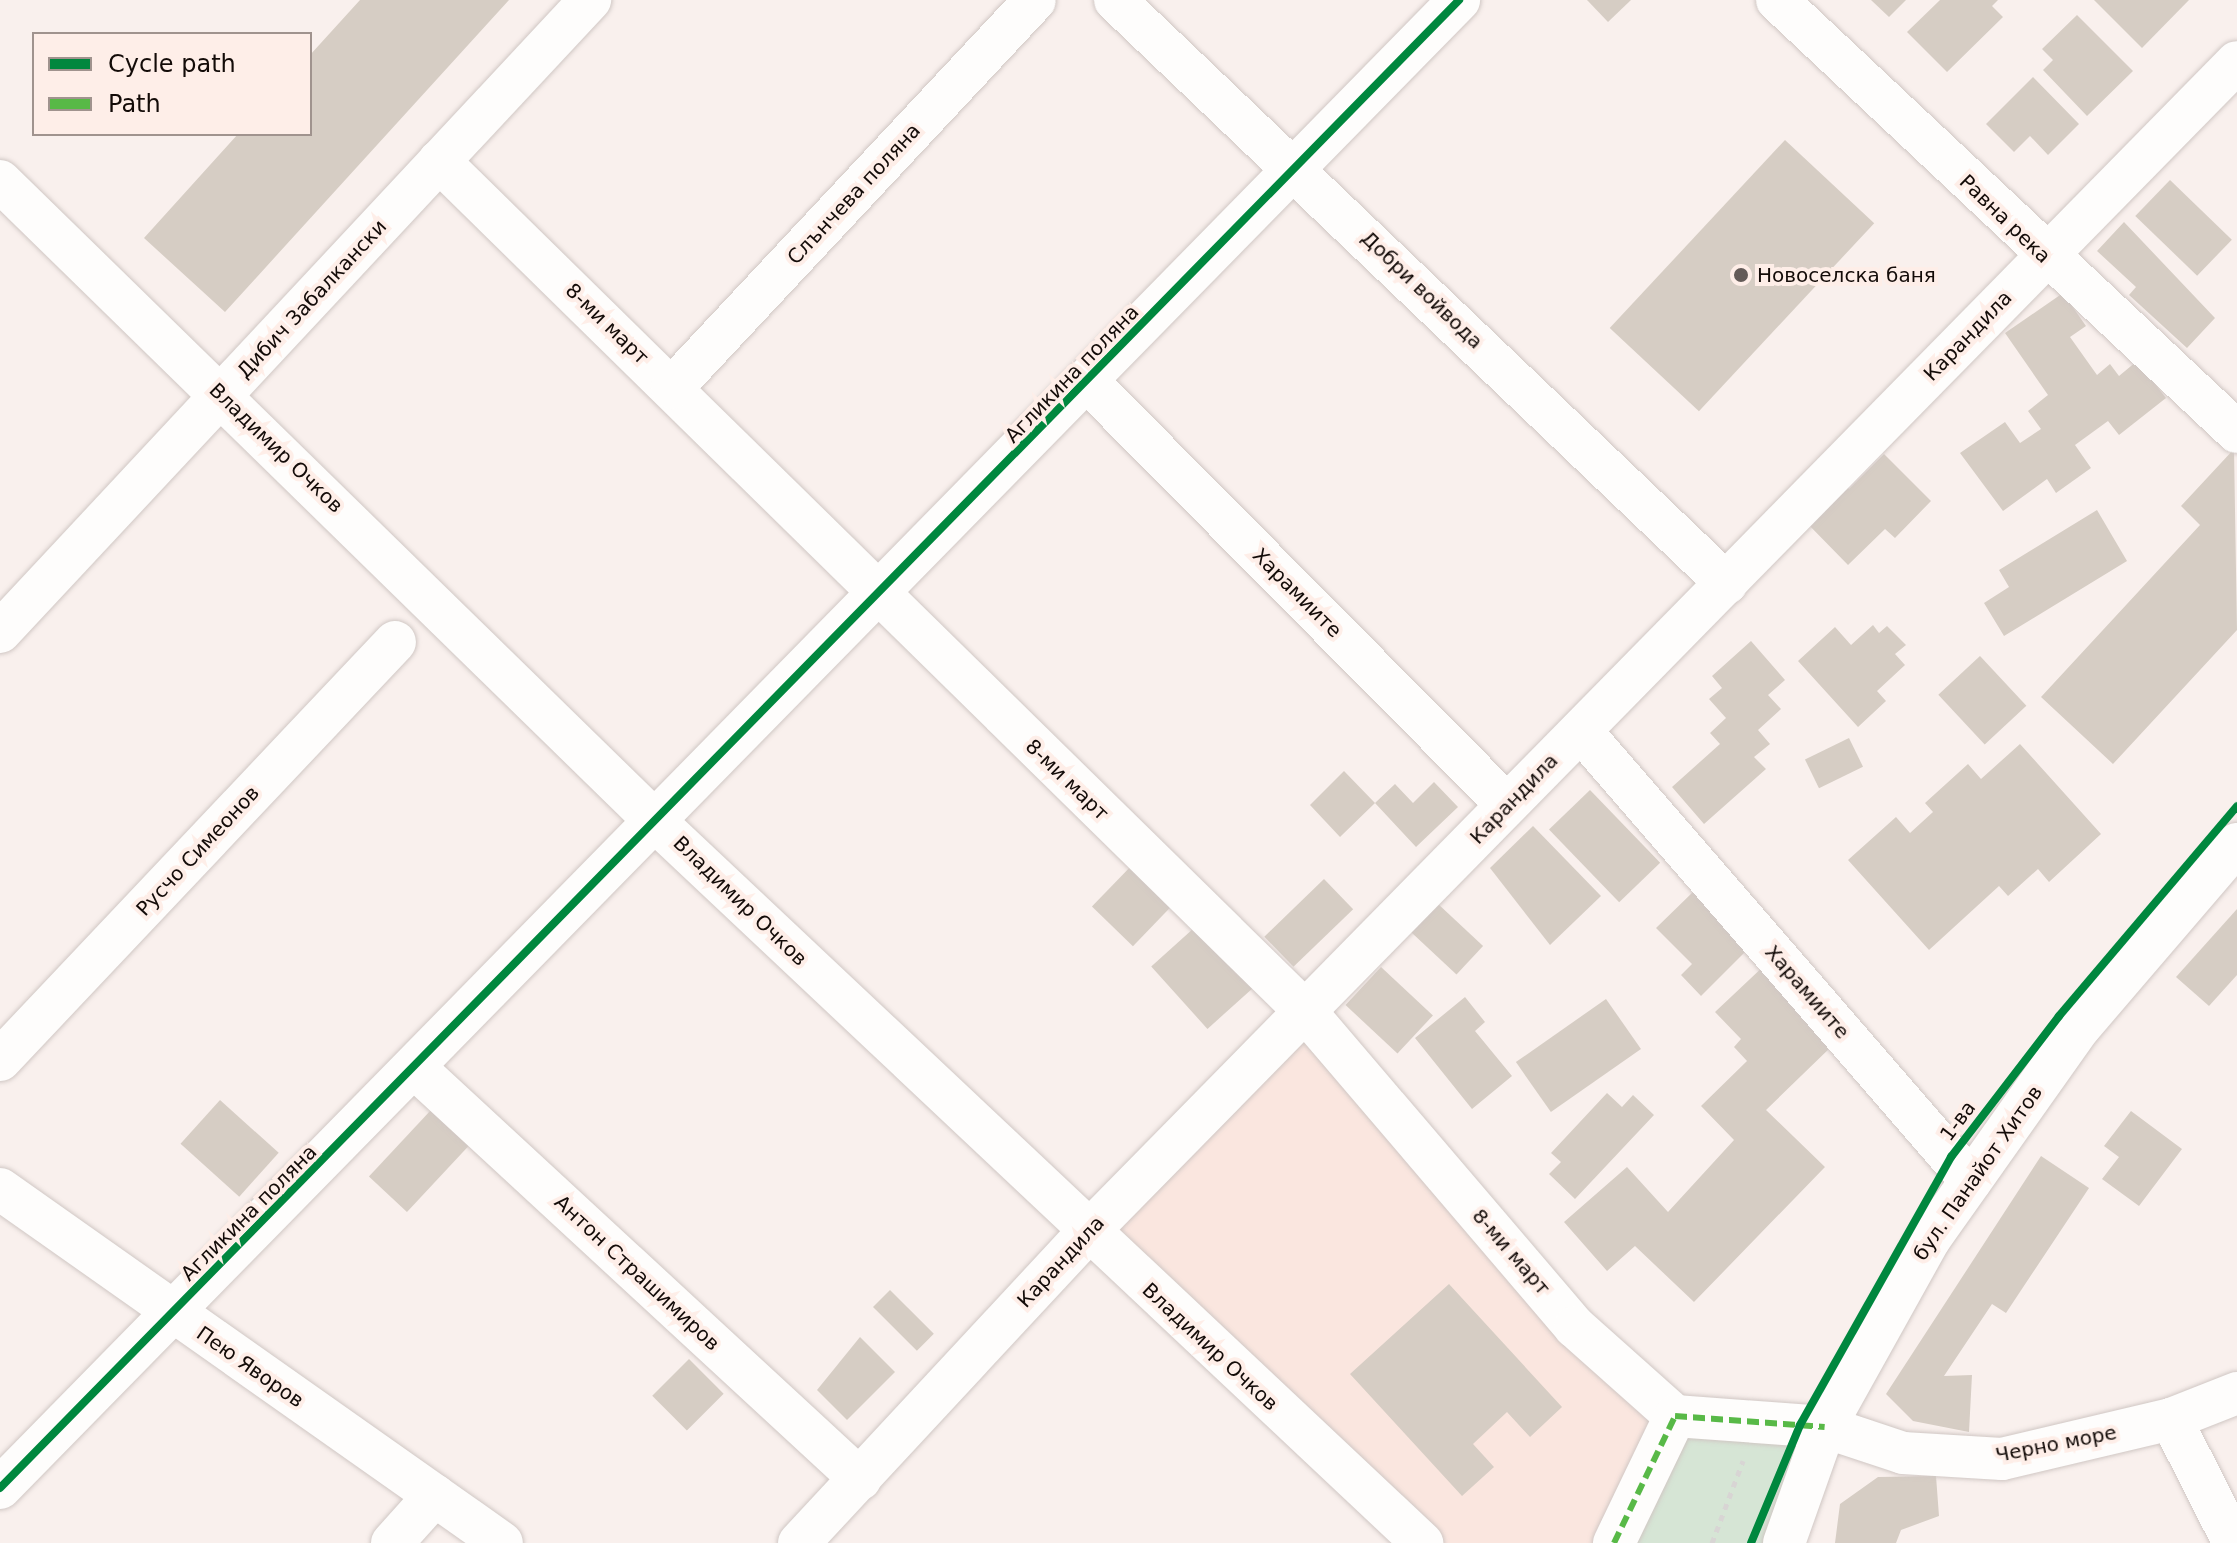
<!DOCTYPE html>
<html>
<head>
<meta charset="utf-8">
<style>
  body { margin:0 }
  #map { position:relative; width:2237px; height:1543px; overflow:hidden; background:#f9f0ed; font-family:"DejaVu Sans",sans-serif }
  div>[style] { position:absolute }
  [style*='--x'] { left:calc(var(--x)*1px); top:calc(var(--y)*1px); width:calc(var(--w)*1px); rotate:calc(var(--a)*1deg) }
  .built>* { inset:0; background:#fae6df }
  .green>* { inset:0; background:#d6e5d5 }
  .building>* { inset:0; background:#d6cdc4; transform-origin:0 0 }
  .path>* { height:5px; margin-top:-2.5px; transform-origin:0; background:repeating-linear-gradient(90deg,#d8d5d4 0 6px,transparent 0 12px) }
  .roads { filter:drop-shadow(0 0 2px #d0c7c4) drop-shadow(0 0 2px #d0c7c4) }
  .minor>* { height:42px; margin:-21px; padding:0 21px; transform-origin:21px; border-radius:21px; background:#fefdfc }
  .quiet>* { height:6px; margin-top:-3px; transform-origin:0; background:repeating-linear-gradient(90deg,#58b947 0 12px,transparent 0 18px) }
  .cycleway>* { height:8px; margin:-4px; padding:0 4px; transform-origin:4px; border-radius:4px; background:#00873e }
  .dots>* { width:22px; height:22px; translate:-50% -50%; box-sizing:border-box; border:4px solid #feeee8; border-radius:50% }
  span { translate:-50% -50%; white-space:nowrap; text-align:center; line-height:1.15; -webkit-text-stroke:8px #feeee8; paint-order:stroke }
  .street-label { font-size:20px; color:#130b08 }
  .poi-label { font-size:20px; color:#130b08 }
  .left { translate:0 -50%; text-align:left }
  .legend { position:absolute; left:32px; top:32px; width:280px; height:104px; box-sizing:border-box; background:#feeee8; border:2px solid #a0938e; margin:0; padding:10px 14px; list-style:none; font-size:24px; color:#130b08 }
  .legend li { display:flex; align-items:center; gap:16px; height:40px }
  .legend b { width:40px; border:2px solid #a0938e }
</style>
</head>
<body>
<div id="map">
  <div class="built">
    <div style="clip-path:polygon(1305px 1011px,1675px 1416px,1614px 1543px,1422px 1543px,1087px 1233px)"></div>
  </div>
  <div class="green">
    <div style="clip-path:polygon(1675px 1416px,1825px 1427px,1784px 1543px,1614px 1543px)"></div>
  </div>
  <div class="building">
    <div style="clip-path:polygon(360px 0,509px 0,225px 312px,144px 238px,238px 134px,310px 134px,310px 55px)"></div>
    <div style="clip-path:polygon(1587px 0,1631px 0,1608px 22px)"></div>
    <div style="clip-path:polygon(1871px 0,1906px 0,1889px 17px)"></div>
    <div style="clip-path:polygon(1940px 0,1998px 0,1992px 6px,2003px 17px,1947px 72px,1907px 32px)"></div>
    <div style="clip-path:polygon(2094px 0,2189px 0,2142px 48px)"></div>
    <div style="clip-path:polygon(2077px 15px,2133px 71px,2087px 116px,2043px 70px,2053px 60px,2042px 49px)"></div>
    <div style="clip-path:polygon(2033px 77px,2079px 124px,2048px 155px,2030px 136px,2014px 152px,1986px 124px)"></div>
    <div style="left:1785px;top:140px;width:122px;height:257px;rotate:43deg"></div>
    <div style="left:2170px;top:180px;width:86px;height:50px;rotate:44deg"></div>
    <div style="clip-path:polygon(2124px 222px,2215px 318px,2187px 348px,2129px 295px,2136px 287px,2097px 251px)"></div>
    <div style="clip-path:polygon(2063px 293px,2086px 326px,2070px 337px,2097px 375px,2110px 364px,2119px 376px,2137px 361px,2166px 398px,2119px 435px,2108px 421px,2075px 445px,2091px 468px,2056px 493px,2047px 479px,2003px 511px,1960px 453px,2005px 422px,2020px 443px,2041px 429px,2028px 411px,2048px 395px,2005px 333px)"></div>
    <div style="clip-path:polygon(2234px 449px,2237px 630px,2113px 764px,2041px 697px,2200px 525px,2181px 506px)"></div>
    <div style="clip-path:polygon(1884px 454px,1931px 501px,1895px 538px,1885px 529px,1848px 565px,1803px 519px,1841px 481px,1849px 489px)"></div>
    <div style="clip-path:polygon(2097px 510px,2127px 561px,2004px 636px,1984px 603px,2009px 587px,1999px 570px)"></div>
    <div style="clip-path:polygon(1873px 625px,1879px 633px,1887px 626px,1906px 645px,1895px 654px,1905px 665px,1877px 691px,1886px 701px,1858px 727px,1798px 661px,1835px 627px,1851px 645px)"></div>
    <div style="clip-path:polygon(1751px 641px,1785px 680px,1768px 695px,1781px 709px,1758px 730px,1770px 744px,1754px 757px,1766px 769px,1704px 824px,1672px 787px,1720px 744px,1710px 733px,1726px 718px,1709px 699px,1722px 688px,1712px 676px)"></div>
    <div style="left:1980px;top:656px;width:68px;height:57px;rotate:47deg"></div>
    <div style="left:1849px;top:738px;width:32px;height:49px;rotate:64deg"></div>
    <div style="clip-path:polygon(2020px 744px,2101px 834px,2049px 882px,2038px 869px,2008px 896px,1999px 886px,1929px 950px,1848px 860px,1896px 817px,1910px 833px,1933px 812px,1925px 803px,1968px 764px,1981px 779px)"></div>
    <div style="clip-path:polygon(1344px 771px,1375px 803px,1395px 784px,1413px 803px,1434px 782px,1458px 807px,1416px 847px,1375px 803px,1340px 837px,1310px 805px)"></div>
    <div style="left:1590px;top:790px;width:101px;height:57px;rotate:46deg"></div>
    <div style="clip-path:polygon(1533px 826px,1601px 896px,1550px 945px,1490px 868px)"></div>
    <div style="left:1135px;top:862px;width:57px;height:62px;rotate:44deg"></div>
    <div style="left:1324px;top:879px;width:42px;height:83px;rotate:46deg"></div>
    <div style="clip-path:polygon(1694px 891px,1755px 942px,1701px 996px,1681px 975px,1692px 964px,1656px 928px)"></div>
    <div style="left:1437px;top:903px;width:63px;height:39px;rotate:43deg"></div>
    <div style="clip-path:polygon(2237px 909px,2237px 975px,2209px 1006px,2176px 977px)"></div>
    <div style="left:1204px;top:919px;width:84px;height:71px;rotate:48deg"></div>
    <div style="clip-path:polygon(1767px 963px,1833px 1045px,1766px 1110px,1825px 1167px,1694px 1302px,1635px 1246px,1607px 1271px,1564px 1222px,1627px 1167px,1668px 1212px,1734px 1140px,1701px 1106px,1747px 1061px,1734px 1047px,1741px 1039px,1715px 1012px)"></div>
    <div style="left:1381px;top:967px;width:71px;height:52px;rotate:43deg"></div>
    <div style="clip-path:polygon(1465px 997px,1485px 1022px,1475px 1031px,1512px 1076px,1472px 1109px,1415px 1038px)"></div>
    <div style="left:1606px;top:999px;width:61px;height:110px;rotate:55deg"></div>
    <div style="clip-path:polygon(1607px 1093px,1622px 1107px,1633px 1095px,1654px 1115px,1575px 1199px,1549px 1174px,1561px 1162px,1551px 1153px)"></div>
    <div style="left:220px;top:1100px;width:79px;height:59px;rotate:42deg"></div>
    <div style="left:431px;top:1110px;width:52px;height:91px;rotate:43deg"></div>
    <div style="clip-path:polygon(2131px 1111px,2182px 1149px,2139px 1206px,2102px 1179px,2119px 1157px,2104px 1146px)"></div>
    <div style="clip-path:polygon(2041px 1156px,2089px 1188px,2006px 1313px,1992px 1304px,1944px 1376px,1972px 1375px,1969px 1432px,1913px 1421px,1886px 1394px)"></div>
    <div style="clip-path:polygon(1449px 1284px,1562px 1407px,1530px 1437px,1507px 1412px,1473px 1444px,1494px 1467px,1462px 1496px,1350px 1374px)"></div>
    <div style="left:890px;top:1290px;width:62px;height:24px;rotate:45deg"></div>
    <div style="clip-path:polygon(860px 1337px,895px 1372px,847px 1420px,817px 1390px)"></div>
    <div style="left:689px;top:1359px;width:49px;height:52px;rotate:45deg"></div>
    <div style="clip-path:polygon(1936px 1476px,1939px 1516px,1901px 1530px,1896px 1543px,1835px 1543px,1840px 1504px,1878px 1477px)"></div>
  </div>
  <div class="path">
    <div style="--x:1712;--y:1543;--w:88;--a:-69.3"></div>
  </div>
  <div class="roads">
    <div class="minor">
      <div style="--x:1115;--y:0;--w:845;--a:43.66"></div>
      <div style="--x:1777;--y:0;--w:631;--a:43.2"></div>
      <div style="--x:439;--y:161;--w:1213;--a:44.47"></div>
      <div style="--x:1305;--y:1011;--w:416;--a:49.5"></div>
      <div style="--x:1575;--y:1327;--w:134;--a:41.7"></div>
      <div style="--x:0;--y:181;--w:919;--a:44.34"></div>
      <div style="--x:657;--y:823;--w:1051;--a:43.26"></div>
      <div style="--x:1087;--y:381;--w:597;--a:45.27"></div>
      <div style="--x:672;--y:388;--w:531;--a:-46.91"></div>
      <div style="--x:0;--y:632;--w:865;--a:-46.97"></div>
      <div style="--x:1581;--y:731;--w:595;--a:49.09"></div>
      <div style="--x:0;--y:1060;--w:575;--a:-46.62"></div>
      <div style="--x:415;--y:1068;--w:606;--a:42.73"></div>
      <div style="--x:0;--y:1189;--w:614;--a:35.19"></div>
      <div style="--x:2171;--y:1419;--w:139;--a:63.1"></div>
      <div style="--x:0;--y:1488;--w:2084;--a:-45.56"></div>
      <div style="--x:392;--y:1543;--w:64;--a:-48.1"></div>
      <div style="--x:799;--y:1543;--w:423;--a:-47.1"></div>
      <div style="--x:1087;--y:1233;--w:1641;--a:-45.52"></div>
      <div style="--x:1614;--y:1543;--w:141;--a:-64.3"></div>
      <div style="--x:1675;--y:1416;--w:150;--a:4.2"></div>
      <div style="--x:1825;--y:1427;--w:82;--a:18.4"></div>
      <div style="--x:1903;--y:1453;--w:99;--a:3.5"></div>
      <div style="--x:2002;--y:1459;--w:174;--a:-13.3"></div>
      <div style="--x:2171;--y:1419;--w:71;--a:-21.5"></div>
      <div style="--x:1784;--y:1543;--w:123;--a:-70.5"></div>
      <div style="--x:1825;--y:1427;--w:214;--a:-60.9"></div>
      <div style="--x:1929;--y:1240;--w:261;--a:-54.7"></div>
      <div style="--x:2080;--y:1027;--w:241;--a:-49.4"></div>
    </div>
  </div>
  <div class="quiet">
    <div style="--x:1614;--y:1543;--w:141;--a:-64.3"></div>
    <div style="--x:1675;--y:1416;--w:150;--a:4.2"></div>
  </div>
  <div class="cycleway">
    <div style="--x:0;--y:1488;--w:2084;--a:-45.56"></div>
    <div style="--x:1751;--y:1543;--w:128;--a:-67.4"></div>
    <div style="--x:1800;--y:1425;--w:308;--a:-60.6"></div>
    <div style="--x:1951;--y:1157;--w:178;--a:-52.5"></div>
    <div style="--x:2059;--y:1016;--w:275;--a:-49.7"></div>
  </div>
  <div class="dots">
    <div style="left:1741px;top:275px;background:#645b58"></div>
  </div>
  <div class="street-label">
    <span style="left:854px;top:194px;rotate:-47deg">Слънчева поляна</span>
    <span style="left:2005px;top:219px;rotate:44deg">Равна река</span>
    <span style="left:1422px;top:290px;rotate:44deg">Добри войвода</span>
    <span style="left:312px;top:299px;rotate:-47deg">Дибич Забалкански</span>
    <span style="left:607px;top:324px;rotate:44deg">8-ми март</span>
    <span style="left:1968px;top:336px;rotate:-46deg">Карандила</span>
    <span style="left:1072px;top:374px;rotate:-46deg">Агликина поляна</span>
    <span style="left:276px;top:448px;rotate:44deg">Владимир Очков</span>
    <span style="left:1297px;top:593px;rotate:45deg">Харамиите</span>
    <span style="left:1067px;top:780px;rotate:44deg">8-ми март</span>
    <span style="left:1514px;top:799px;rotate:-46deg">Карандила</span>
    <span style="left:198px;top:851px;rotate:-47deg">Русчо Симеонов</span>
    <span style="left:740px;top:901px;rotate:44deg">Владимир Очков</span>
    <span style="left:1807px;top:992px;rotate:49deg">Харамиите</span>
    <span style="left:1958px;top:1121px;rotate:-53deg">1-ва</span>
    <span style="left:1978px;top:1173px;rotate:-55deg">бул. Панайот Хитов</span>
    <span style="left:249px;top:1213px;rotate:-45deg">Агликина поляна</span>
    <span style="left:1511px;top:1252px;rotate:49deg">8-ми март</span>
    <span style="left:1061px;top:1262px;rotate:-47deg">Карандила</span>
    <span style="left:637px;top:1273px;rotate:43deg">Антон Страшимиров</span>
    <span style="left:1210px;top:1347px;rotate:43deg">Владимир Очков</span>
    <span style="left:250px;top:1367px;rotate:35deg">Пею Яворов</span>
    <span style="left:2056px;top:1444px;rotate:-11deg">Черно море</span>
  </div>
  <div class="poi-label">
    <span class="left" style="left:1757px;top:275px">Новоселска баня</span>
  </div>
  <ul class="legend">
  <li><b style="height:10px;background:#00873e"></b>Cycle path</li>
  <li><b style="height:10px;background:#58b947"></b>Path</li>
  </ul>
</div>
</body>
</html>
